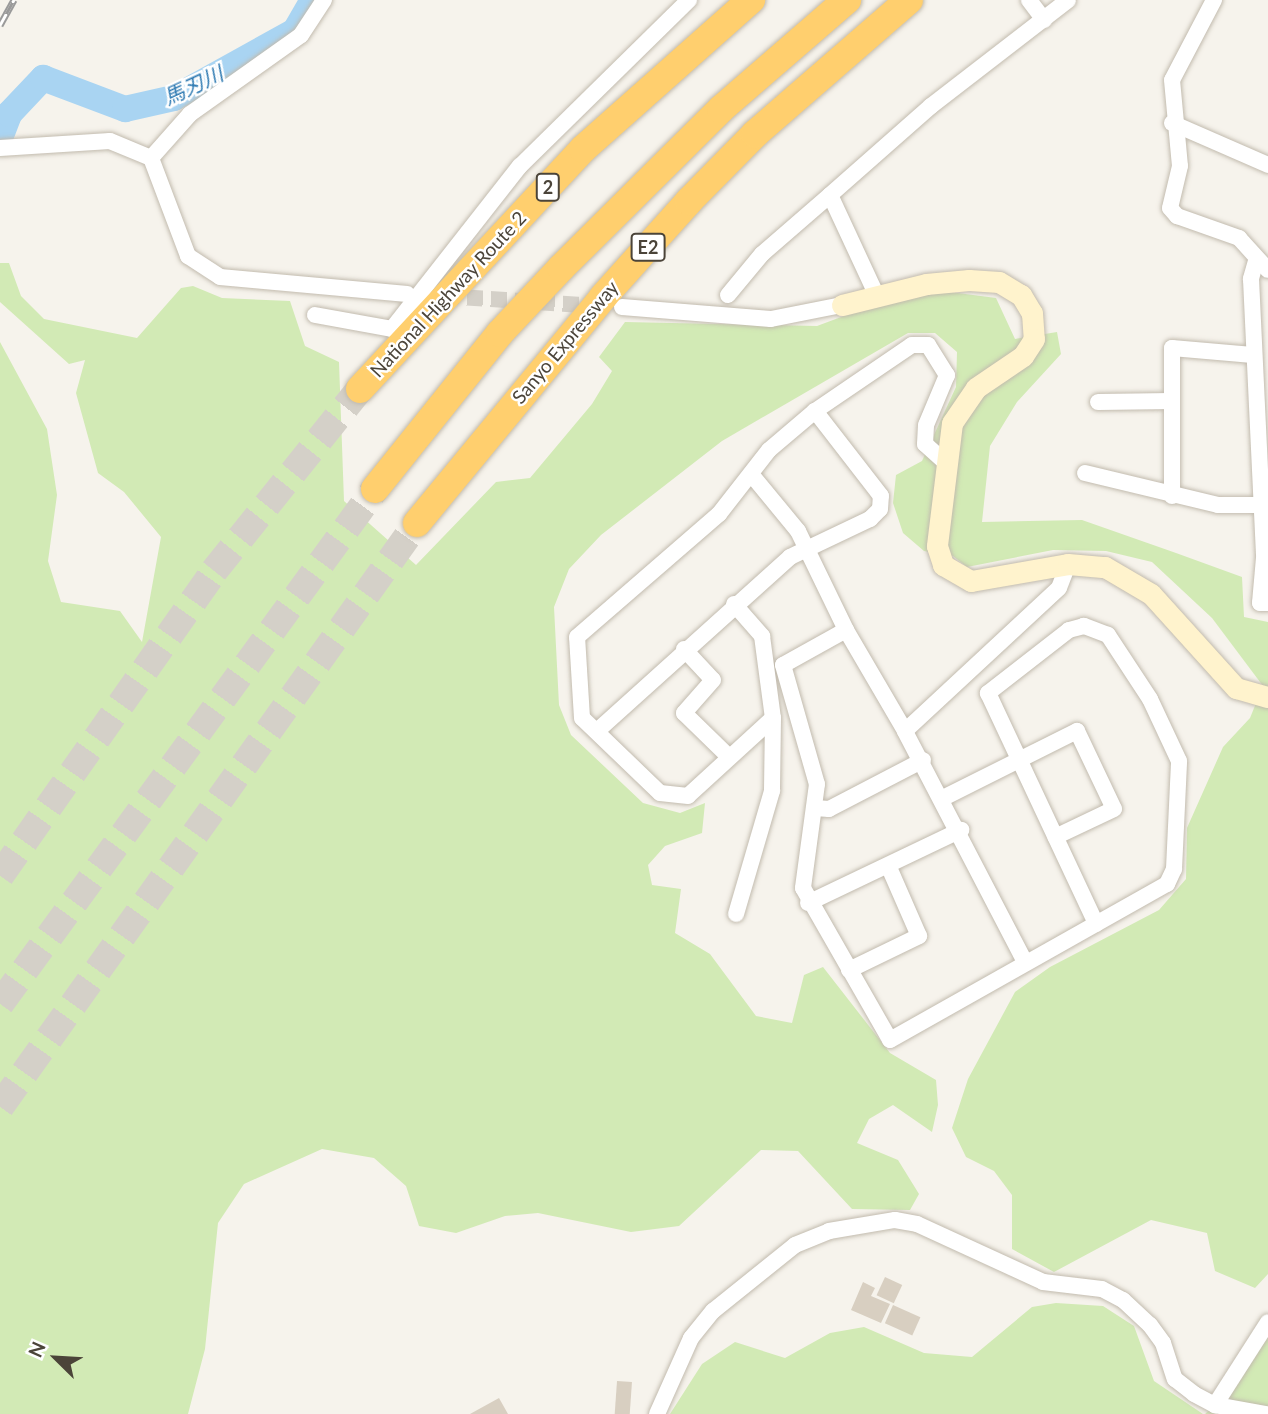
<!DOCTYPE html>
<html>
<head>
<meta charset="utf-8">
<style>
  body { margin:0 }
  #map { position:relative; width:1268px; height:1414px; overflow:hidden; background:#f6f3ec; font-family:Lato,"Noto Sans JP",sans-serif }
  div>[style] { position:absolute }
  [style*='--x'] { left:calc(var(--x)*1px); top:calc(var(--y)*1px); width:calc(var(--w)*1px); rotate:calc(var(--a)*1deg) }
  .green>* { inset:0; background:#d2eab5 }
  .river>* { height:26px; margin:-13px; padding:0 13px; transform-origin:13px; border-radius:13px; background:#a9d4f2 }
  .building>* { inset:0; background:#d8cfc1; transform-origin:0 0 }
  .street-tunnel>* { height:16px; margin-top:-8px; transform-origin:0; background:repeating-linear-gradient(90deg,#d4d0c8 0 16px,transparent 0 24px) }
  .highway-tunnel>* { height:28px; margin-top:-14px; transform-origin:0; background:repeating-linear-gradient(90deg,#d4d0c8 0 28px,transparent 0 42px) }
  .roads { filter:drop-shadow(0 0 2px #c2bbae) drop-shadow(0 0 2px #c2bbae) }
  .street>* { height:16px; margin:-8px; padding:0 8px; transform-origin:8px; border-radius:8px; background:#fff }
  .secondary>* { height:21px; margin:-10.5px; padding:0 10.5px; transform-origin:10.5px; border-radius:10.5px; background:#fff3cd }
  .highway>* { height:28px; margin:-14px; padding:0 14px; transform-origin:14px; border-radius:14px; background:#ffcf6e }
  .rail>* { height:7px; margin-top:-3.5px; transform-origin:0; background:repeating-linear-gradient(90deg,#fff 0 13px,#9a9a9a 0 26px); box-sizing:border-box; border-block:2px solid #9a9a9a }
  span { translate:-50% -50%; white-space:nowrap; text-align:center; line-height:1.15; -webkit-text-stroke:5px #fff; paint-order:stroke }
  .shield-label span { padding:2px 5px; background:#fff; border:2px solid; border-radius:5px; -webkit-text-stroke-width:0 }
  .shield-label { font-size:18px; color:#4b4439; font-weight:700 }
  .street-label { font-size:19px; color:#4b4439 }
  .water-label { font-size:21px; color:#2e7ab2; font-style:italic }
  .north { position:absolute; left:21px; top:1323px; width:70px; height:70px; -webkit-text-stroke:5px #fff; paint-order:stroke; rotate:294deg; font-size:19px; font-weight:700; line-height:28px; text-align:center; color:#4b4439 }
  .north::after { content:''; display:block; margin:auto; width:24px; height:32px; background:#4b4439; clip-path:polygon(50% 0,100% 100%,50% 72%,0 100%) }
</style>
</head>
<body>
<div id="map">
  <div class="green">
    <div style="clip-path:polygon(0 263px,9px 263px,21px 296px,44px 319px,137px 338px,181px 288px,193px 286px,222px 298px,290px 301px,305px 346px,339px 362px,344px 501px,416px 565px,496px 482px,530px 478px,592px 404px,612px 371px,599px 357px,625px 322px,817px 326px,892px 298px,950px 292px,996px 298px,1015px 339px,1057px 332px,1061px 354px,1017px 402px,990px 446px,982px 522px,1082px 520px,1176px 553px,1242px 577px,1244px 617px,1268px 622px,1268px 1274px,1255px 1288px,1215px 1271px,1207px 1233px,1151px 1220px,1054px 1272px,1012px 1249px,1012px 1195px,994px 1171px,966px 1157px,952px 1128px,968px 1079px,1015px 992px,1050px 967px,1159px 910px,1186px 879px,1187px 828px,1223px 747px,1250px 718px,1263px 686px,1212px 618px,1152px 562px,1106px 551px,1053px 550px,967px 567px,953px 556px,924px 551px,903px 533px,893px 503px,896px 475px,922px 461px,956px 387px,957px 352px,935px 333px,908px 333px,722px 441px,601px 535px,569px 569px,554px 607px,559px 705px,571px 735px,643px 803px,680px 813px,705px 803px,702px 833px,665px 846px,648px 865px,652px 885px,681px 889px,675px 933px,710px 954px,756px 1016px,792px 1023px,804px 975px,823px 967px,890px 1053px,936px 1080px,938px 1105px,932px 1132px,893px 1105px,869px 1119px,857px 1143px,898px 1160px,919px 1194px,910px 1210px,852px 1209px,798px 1151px,761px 1150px,679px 1226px,631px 1232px,538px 1213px,505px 1216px,456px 1233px,419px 1226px,406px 1186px,374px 1158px,322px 1149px,244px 1184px,218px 1223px,205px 1349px,188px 1414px,0 1414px,0 342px,47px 429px,57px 495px,48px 561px,61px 602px,120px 611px,142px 642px,161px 537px,124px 492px,98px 473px,76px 393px,85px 360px,69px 364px,0 302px)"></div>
    <div style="clip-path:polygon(1056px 1303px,1103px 1306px,1134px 1326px,1154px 1381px,1203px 1414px,670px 1414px,702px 1364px,735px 1342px,785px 1358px,830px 1333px,864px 1327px,924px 1353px,972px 1357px,1032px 1307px)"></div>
    <div style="clip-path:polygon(1268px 1337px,1268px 1414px,1205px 1414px,1233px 1388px)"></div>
  </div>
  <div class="river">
    <div style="--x:0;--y:138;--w:26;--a:-69"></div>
    <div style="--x:9;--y:114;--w:50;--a:-46.6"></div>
    <div style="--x:43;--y:78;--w:88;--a:20.7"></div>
    <div style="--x:125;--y:109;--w:50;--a:-12.7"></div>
    <div style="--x:174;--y:98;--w:138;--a:-29"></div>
    <div style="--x:295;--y:31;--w:36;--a:-60"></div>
  </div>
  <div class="building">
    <div style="left:885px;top:1277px;width:19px;height:20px;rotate:25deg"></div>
    <div style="clip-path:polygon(863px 1282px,875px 1288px,871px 1296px,890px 1304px,881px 1323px,851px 1310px)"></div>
    <div style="left:893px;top:1305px;width:30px;height:20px;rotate:24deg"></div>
    <div style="left:617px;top:1381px;width:15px;height:33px;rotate:4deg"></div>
    <div style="clip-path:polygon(499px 1398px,508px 1414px,470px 1414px)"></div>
  </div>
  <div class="street-tunnel">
    <div style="--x:443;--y:296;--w:155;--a:3.7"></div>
  </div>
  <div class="highway-tunnel">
    <div style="--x:0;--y:876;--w:373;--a:-54.9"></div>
    <div style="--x:214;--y:571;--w:233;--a:-51.3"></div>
    <div style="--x:0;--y:1004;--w:637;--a:-53.94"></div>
    <div style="--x:0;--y:1107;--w:718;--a:-54.47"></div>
  </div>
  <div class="roads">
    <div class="street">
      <div style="--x:1029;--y:0;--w:25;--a:53"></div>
      <div style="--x:1214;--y:0;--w:90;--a:117.7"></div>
      <div style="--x:1172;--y:80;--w:86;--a:84.7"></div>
      <div style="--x:1180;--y:166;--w:43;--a:103.4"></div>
      <div style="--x:1170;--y:208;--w:11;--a:49"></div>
      <div style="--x:1177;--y:216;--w:66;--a:19.5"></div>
      <div style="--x:1239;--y:238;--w:43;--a:47.8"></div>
      <div style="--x:1172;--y:123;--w:105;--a:23.6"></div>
      <div style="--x:0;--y:148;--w:110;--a:-3.6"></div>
      <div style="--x:110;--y:141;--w:44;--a:22.5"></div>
      <div style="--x:151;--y:158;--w:105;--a:69.3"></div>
      <div style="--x:188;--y:256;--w:38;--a:33"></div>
      <div style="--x:220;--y:277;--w:188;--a:5.2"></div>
      <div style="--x:151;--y:158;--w:59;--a:-48.4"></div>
      <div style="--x:190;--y:114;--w:136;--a:-35.4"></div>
      <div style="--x:301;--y:35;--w:42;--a:-56.7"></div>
      <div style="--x:1256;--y:261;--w:19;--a:106"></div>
      <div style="--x:1251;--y:279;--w:279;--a:87.3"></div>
      <div style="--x:1264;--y:558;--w:45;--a:95.1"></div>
      <div style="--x:1260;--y:603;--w:8;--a:0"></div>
      <div style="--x:876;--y:294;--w:109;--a:-114.9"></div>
      <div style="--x:830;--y:195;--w:135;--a:-41.4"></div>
      <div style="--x:931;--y:106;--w:173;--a:-37.7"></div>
      <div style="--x:728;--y:295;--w:53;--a:-50.3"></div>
      <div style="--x:762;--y:254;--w:90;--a:-40.9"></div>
      <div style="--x:622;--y:307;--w:149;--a:4.6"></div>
      <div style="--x:771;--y:319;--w:72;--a:-11.2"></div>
      <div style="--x:315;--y:315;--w:78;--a:10.3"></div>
      <div style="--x:392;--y:329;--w:207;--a:-51.9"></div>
      <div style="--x:520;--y:166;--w:237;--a:-44.5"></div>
      <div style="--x:1098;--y:402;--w:74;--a:-0.8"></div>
      <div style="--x:1085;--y:473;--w:137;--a:13.5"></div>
      <div style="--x:1218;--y:505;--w:43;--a:0"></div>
      <div style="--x:751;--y:474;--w:74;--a:50.5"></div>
      <div style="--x:798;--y:531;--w:110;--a:64.1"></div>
      <div style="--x:846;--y:630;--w:117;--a:59.7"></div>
      <div style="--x:1172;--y:496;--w:148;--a:-90"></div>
      <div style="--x:1172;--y:348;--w:81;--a:4.9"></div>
      <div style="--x:734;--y:604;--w:43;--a:48.8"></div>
      <div style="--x:762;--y:636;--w:83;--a:82.4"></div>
      <div style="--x:773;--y:718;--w:73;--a:90.8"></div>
      <div style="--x:772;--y:791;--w:128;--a:106.3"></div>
      <div style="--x:846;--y:630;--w:72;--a:150.9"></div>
      <div style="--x:783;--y:665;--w:124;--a:74.1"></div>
      <div style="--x:817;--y:784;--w:105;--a:97.7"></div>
      <div style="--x:803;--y:888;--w:175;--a:60.2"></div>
      <div style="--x:890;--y:1040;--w:318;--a:-29.4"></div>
      <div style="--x:1167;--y:884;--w:17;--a:-65"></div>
      <div style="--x:1174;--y:869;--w:108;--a:-87.3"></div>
      <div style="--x:1179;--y:761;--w:68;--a:-115.1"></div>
      <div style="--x:1150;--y:699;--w:77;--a:-123.3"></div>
      <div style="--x:1108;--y:635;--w:26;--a:-159"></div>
      <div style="--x:1084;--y:626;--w:16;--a:165"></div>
      <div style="--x:1069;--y:630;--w:103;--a:142.1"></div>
      <div style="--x:988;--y:693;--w:255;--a:64.9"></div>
      <div style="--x:684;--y:649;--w:42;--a:46.9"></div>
      <div style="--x:713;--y:680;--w:44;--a:131.3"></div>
      <div style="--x:684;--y:713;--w:62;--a:44.3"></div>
      <div style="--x:773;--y:718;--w:115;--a:137.5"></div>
      <div style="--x:688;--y:796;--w:28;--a:-174"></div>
      <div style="--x:660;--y:793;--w:108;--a:-136.1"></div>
      <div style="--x:582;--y:718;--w:81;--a:-93.5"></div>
      <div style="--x:577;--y:637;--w:188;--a:-40.9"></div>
      <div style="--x:719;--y:514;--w:81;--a:-52"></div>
      <div style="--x:769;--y:450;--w:60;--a:-40.3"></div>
      <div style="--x:815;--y:411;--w:117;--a:-34.2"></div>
      <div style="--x:912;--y:345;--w:16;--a:0"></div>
      <div style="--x:928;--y:345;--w:36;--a:58"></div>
      <div style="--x:947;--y:375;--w:54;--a:112.8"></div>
      <div style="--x:926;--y:425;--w:19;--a:93"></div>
      <div style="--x:925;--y:444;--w:28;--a:42"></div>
      <div style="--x:597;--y:731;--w:260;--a:-42"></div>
      <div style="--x:790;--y:557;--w:89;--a:-25.4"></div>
      <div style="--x:870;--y:519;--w:14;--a:-45"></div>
      <div style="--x:880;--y:509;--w:13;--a:-86"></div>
      <div style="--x:881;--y:496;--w:108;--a:-127.8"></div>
      <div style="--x:943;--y:798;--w:150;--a:-26.6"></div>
      <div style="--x:1077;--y:731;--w:86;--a:64.6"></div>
      <div style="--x:1114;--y:809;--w:65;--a:154.6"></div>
      <div style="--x:815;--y:808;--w:14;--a:4"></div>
      <div style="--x:829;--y:809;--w:106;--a:-27.5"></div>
      <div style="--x:808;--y:903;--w:170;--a:-25.5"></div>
      <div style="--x:1025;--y:962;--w:260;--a:-117.5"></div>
      <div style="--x:905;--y:731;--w:210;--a:-42.9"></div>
      <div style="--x:1059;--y:588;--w:26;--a:-69"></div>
      <div style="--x:849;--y:970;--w:78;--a:-25.9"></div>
      <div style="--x:919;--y:936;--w:77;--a:-113.6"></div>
      <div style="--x:1215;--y:1405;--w:98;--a:-57.4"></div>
      <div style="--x:657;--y:1414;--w:83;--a:-65.9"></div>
      <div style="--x:691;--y:1338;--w:35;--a:-51"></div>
      <div style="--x:713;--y:1311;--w:105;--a:-38.8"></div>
      <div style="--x:795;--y:1245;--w:37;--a:-22"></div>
      <div style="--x:829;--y:1231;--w:67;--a:-9.5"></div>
      <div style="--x:895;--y:1220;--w:22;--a:10"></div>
      <div style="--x:917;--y:1224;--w:139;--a:24.7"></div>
      <div style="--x:1043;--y:1282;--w:59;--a:6.8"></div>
      <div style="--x:1102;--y:1289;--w:24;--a:28"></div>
      <div style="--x:1123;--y:1300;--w:37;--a:43"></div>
      <div style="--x:1150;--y:1325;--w:22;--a:54"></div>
      <div style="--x:1163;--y:1343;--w:38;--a:72"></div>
      <div style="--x:1175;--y:1379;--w:24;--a:38"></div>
      <div style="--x:1194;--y:1394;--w:24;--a:28"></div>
      <div style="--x:1215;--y:1405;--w:52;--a:10"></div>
    </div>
    <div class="secondary">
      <div style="--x:842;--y:305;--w:87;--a:-14"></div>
      <div style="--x:926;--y:284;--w:43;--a:-5.3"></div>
      <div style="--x:969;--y:280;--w:30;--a:4"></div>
      <div style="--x:999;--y:282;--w:26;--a:31"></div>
      <div style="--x:1021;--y:295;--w:21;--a:59"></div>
      <div style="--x:1032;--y:313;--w:26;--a:86"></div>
      <div style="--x:1034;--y:339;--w:20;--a:123"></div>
      <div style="--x:1023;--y:356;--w:57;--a:145.8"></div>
      <div style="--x:976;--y:388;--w:42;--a:124.4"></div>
      <div style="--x:952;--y:423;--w:124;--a:97"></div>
      <div style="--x:937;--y:546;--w:20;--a:72"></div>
      <div style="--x:943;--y:565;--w:32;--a:30"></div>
      <div style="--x:971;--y:581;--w:98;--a:-9.9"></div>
      <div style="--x:1068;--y:564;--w:37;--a:5"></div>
      <div style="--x:1105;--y:567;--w:53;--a:30.4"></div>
      <div style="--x:1151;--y:594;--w:127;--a:47.9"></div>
      <div style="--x:1236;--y:688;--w:33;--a:16"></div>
    </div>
    <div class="highway">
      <div style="--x:360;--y:389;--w:328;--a:-47.1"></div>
      <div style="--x:583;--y:149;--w:225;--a:-41.6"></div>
      <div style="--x:375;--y:489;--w:200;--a:-51.3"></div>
      <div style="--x:500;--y:333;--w:89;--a:-46.8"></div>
      <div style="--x:561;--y:268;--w:226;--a:-44.8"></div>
      <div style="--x:721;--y:109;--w:167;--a:-40.9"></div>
      <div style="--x:417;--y:523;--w:293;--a:-50.5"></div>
      <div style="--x:603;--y:297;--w:129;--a:-48.1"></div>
      <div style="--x:689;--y:201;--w:94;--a:-45.4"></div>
      <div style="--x:755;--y:134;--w:204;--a:-41"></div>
    </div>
  </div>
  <div class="rail">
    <div style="--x:0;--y:25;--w:29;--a:-61"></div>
  </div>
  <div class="shield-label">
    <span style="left:548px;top:187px">2</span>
    <span style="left:648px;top:247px">E2</span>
  </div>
  <div class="street-label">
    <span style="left:448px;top:294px;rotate:-47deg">National Highway Route 2</span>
    <span style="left:565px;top:342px;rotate:-50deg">Sanyo Expressway</span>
  </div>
  <div class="water-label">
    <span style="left:193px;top:85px;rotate:-25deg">馬刃川</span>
  </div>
  <div class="north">N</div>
</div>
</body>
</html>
